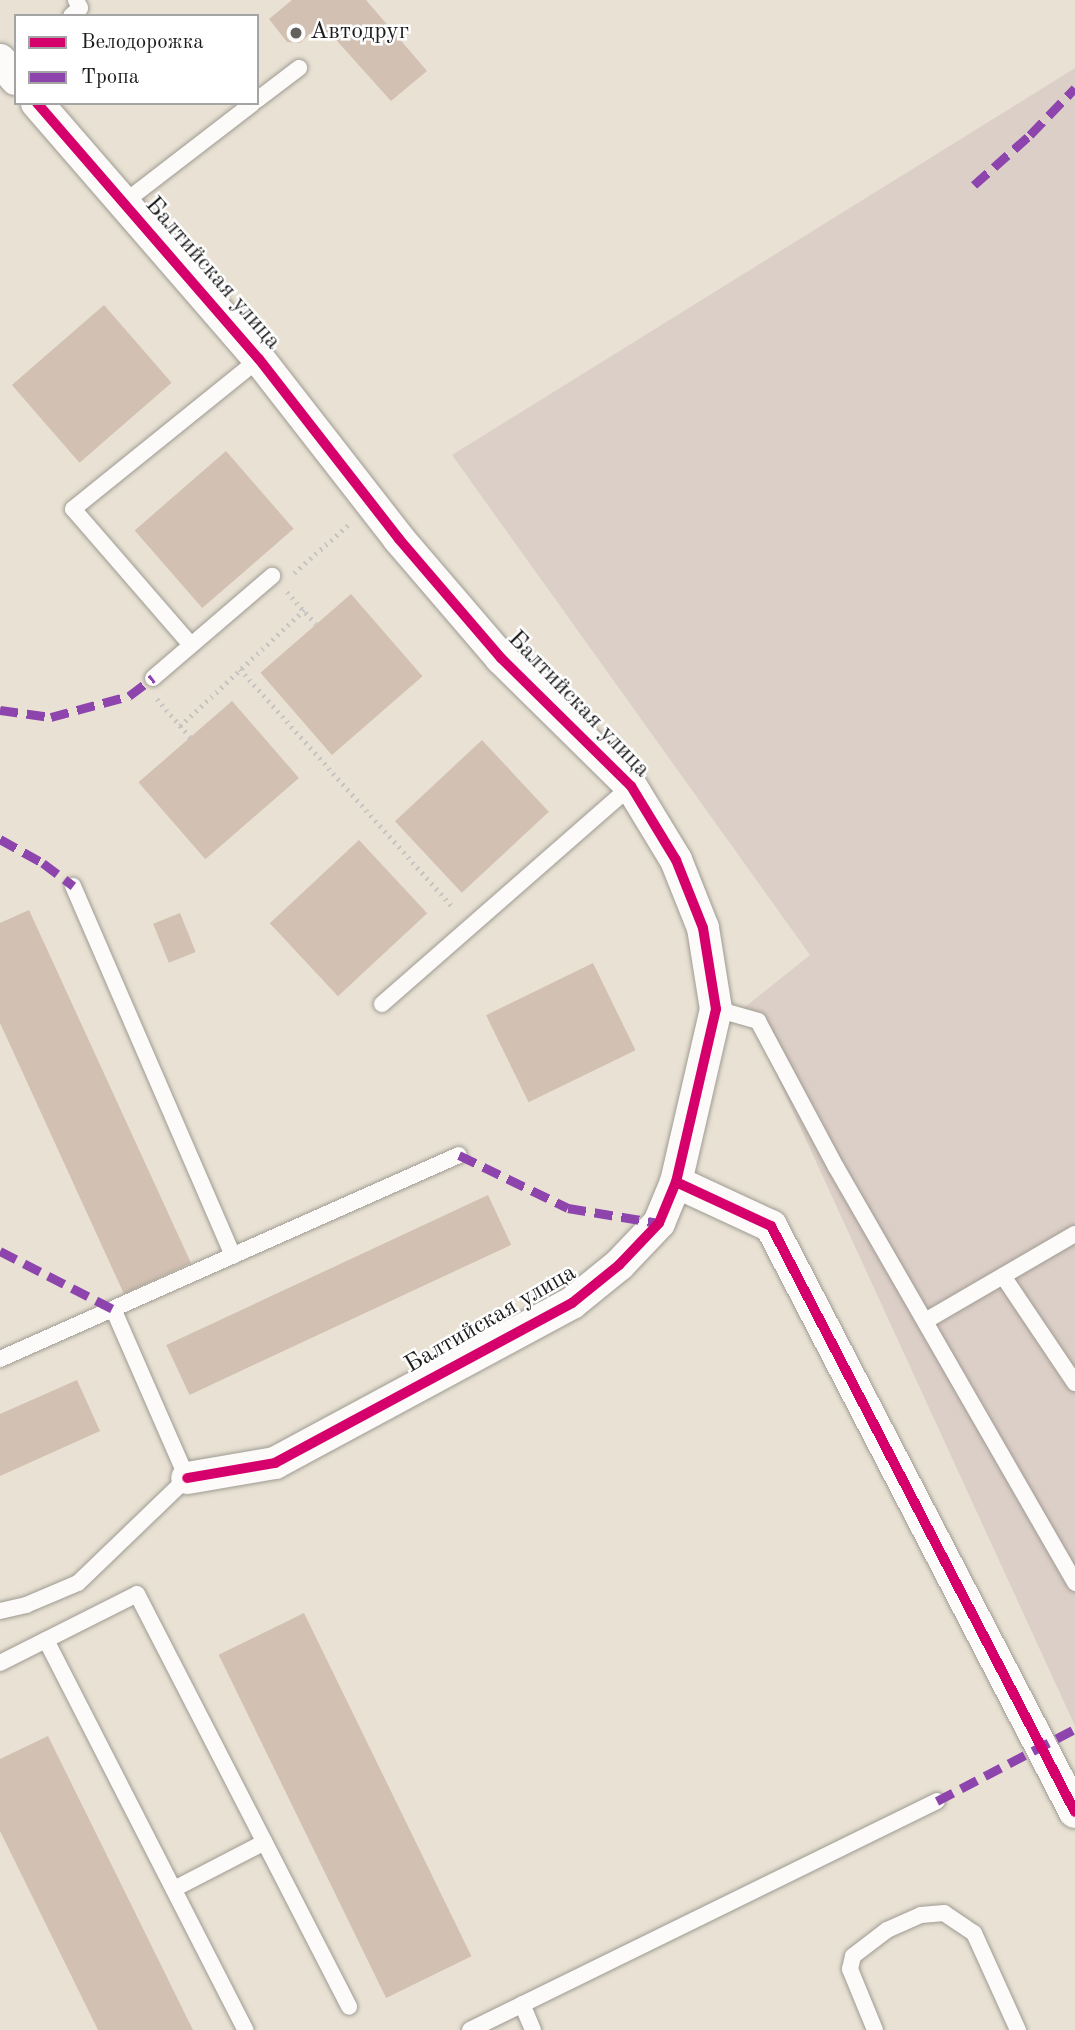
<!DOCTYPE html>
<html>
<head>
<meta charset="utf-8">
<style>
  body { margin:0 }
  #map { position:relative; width:1075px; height:2030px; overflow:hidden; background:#e9e2d4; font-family:"Old Standard TT",serif }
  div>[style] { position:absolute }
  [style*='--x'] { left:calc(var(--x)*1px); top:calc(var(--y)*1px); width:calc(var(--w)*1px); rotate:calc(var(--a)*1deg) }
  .industrial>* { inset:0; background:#dccfc7 }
  .building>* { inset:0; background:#d2c0b2; transform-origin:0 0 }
  .path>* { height:4.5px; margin-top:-2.25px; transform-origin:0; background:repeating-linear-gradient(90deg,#c6c5c2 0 2px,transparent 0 7px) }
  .roads { filter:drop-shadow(0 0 2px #9f9b93) drop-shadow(0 0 2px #9f9b93) }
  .service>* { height:16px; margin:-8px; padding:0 8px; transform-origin:8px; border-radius:8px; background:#fcfbf9 }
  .minor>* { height:32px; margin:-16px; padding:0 16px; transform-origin:16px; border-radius:16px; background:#fcfbf9 }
  .quiet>* { height:9px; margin-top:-4.5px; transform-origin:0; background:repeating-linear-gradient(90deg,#8e44ad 0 18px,transparent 0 27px) }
  .cycleway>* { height:10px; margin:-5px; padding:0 5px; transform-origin:5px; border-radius:5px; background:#d6006c }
  .dots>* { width:19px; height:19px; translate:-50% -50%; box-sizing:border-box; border:4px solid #fff; border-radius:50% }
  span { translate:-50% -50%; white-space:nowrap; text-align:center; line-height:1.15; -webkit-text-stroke:5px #fff; paint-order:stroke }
  .poi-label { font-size:24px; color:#1c1c1c }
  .left { translate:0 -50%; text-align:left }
  .street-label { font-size:24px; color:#1c1c1c }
  .legend { position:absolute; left:14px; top:14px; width:245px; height:91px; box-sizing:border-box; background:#fff; border:2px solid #a4a4a4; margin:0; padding:9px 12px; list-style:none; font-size:21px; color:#1c1c1c }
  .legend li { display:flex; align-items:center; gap:14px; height:35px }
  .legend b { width:35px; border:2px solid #a4a4a4 }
</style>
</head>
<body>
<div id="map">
  <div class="industrial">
    <div style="clip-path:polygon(1075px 68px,1075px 1726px,745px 1007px,810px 955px,452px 455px)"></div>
  </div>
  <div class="building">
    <div style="clip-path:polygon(292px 0,366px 0,427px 71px,391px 101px,329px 32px,312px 32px,300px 43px,287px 42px,269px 19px)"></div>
    <div style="left:104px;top:305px;width:103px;height:122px;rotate:49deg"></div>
    <div style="left:226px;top:451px;width:103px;height:121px;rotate:49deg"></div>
    <div style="left:351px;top:594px;width:109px;height:120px;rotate:49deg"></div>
    <div style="left:232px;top:701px;width:102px;height:124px;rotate:49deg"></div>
    <div style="left:482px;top:740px;width:98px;height:119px;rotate:47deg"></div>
    <div style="left:359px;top:840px;width:100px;height:122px;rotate:47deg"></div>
    <div style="clip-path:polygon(29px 910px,191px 1263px,124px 1294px,0 1023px,0 923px)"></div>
    <div style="left:180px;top:913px;width:42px;height:29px;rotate:68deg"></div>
    <div style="left:593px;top:963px;width:97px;height:119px;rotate:64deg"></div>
    <div style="left:488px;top:1195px;width:55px;height:355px;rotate:65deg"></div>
    <div style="clip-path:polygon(77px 1380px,100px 1431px,0 1476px,0 1414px)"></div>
    <div style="left:304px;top:1613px;width:382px;height:95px;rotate:64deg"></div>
    <div style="clip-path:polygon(48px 1736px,193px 2030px,98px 2030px,0 1831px,0 1759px)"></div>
  </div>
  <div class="path">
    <div style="--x:294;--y:573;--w:72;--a:-41.6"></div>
    <div style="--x:287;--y:592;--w:43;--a:47.8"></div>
    <div style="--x:240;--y:669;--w:321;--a:48.2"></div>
    <div style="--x:157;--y:699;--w:52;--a:48.9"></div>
    <div style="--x:180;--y:726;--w:170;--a:-43.1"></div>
  </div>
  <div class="roads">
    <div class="service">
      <div style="--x:71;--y:16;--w:12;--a:-42"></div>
      <div style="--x:80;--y:8;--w:9;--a:-117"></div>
      <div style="--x:257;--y:100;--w:53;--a:-37.3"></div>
      <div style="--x:122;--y:204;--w:165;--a:-37.6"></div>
      <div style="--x:191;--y:645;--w:180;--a:-130.9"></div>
      <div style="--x:73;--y:509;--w:239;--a:-38.9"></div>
      <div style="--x:153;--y:678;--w:157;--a:-40.6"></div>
      <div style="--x:73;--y:886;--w:403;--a:66.6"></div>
      <div style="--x:382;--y:1004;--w:331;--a:-41.2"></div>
      <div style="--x:716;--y:1009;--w:44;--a:15.9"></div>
      <div style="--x:758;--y:1021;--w:166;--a:61.9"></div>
      <div style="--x:836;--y:1167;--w:480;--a:60.1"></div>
      <div style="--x:1003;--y:1276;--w:129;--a:56.1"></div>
      <div style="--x:927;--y:1320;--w:171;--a:-30.2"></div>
      <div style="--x:0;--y:1359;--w:502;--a:-23.96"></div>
      <div style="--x:0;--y:1611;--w:27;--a:-13"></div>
      <div style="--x:26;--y:1605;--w:56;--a:-22.9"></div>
      <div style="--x:78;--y:1583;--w:151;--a:-43.9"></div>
      <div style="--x:187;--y:1478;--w:184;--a:-113.6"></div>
      <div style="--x:46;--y:1640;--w:438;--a:62.9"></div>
      <div style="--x:0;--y:1663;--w:153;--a:-26.7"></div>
      <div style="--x:137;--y:1594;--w:464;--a:62.8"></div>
      <div style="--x:174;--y:1889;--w:102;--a:-27.3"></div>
      <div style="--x:522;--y:2004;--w:28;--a:67"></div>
      <div style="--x:470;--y:2030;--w:520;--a:-26.12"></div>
      <div style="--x:875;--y:2030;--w:66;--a:-112.3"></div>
      <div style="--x:850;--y:1969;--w:13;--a:-77"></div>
      <div style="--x:853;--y:1956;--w:43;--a:-37.4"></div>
      <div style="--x:887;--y:1930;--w:37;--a:-24"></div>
      <div style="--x:921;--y:1915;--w:23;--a:-5"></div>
      <div style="--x:944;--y:1913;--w:36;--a:34"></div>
      <div style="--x:974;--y:1933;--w:107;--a:65.6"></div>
    </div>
    <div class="minor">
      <div style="--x:0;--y:60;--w:25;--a:50"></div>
      <div style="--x:37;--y:103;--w:339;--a:49.1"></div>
      <div style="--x:259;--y:359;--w:228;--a:52.1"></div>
      <div style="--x:399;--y:539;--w:157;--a:49.4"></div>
      <div style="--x:501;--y:658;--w:182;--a:44.6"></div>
      <div style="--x:631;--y:786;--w:87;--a:58.7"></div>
      <div style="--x:676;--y:860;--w:73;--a:68.3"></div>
      <div style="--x:703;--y:928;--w:82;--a:80.9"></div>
      <div style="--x:716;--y:1009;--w:178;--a:103"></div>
      <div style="--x:676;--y:1182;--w:44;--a:112.5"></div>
      <div style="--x:659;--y:1223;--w:58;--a:133.6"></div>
      <div style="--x:619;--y:1265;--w:60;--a:141"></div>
      <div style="--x:572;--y:1303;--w:337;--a:151.7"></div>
      <div style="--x:275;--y:1463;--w:89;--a:170.3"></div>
      <div style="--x:676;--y:1182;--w:105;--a:24.9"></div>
      <div style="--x:771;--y:1226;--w:660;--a:62.58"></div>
    </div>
  </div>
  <div class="quiet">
    <div style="--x:974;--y:185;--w:75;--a:-41.8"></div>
    <div style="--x:1030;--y:135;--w:65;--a:-46.2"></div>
    <div style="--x:0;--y:710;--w:51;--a:7.8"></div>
    <div style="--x:51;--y:717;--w:81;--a:-15.1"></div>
    <div style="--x:129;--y:696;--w:30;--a:-37"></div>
    <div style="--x:0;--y:839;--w:49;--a:29.2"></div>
    <div style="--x:43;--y:863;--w:38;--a:37"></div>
    <div style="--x:459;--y:1155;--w:121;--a:25.9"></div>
    <div style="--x:568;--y:1208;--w:92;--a:9.4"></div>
    <div style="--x:0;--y:1251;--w:127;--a:27.2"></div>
    <div style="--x:937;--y:1801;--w:156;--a:-27.6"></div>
  </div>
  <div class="cycleway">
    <div style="--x:37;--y:103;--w:339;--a:49.1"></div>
    <div style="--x:259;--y:359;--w:228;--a:52.1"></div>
    <div style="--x:399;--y:539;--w:157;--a:49.4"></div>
    <div style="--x:501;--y:658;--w:182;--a:44.6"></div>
    <div style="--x:631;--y:786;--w:87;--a:58.7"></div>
    <div style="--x:676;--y:860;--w:73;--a:68.3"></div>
    <div style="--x:703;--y:928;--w:82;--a:80.9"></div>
    <div style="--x:716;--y:1009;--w:178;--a:103"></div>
    <div style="--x:676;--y:1182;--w:44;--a:112.5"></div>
    <div style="--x:659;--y:1223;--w:58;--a:133.6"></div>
    <div style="--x:619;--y:1265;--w:60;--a:141"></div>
    <div style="--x:572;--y:1303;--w:337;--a:151.7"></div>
    <div style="--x:275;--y:1463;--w:89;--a:170.3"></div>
    <div style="--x:676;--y:1182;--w:105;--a:24.9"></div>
    <div style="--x:771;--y:1226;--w:660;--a:62.58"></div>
  </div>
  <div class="dots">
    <div style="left:296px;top:33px;background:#64615c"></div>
  </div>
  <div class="poi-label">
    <span class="left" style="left:310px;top:33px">Автодруг</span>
  </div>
  <div class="street-label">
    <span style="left:212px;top:274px;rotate:49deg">Балтийская улица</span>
    <span style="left:578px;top:705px;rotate:46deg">Балтийская улица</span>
    <span style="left:491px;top:1320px;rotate:-30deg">Балтийская улица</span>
  </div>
  <ul class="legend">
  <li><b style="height:9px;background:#d6006c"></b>Велодорожка</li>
  <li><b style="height:9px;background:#8e44ad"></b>Тропа</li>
  </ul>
</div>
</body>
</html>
